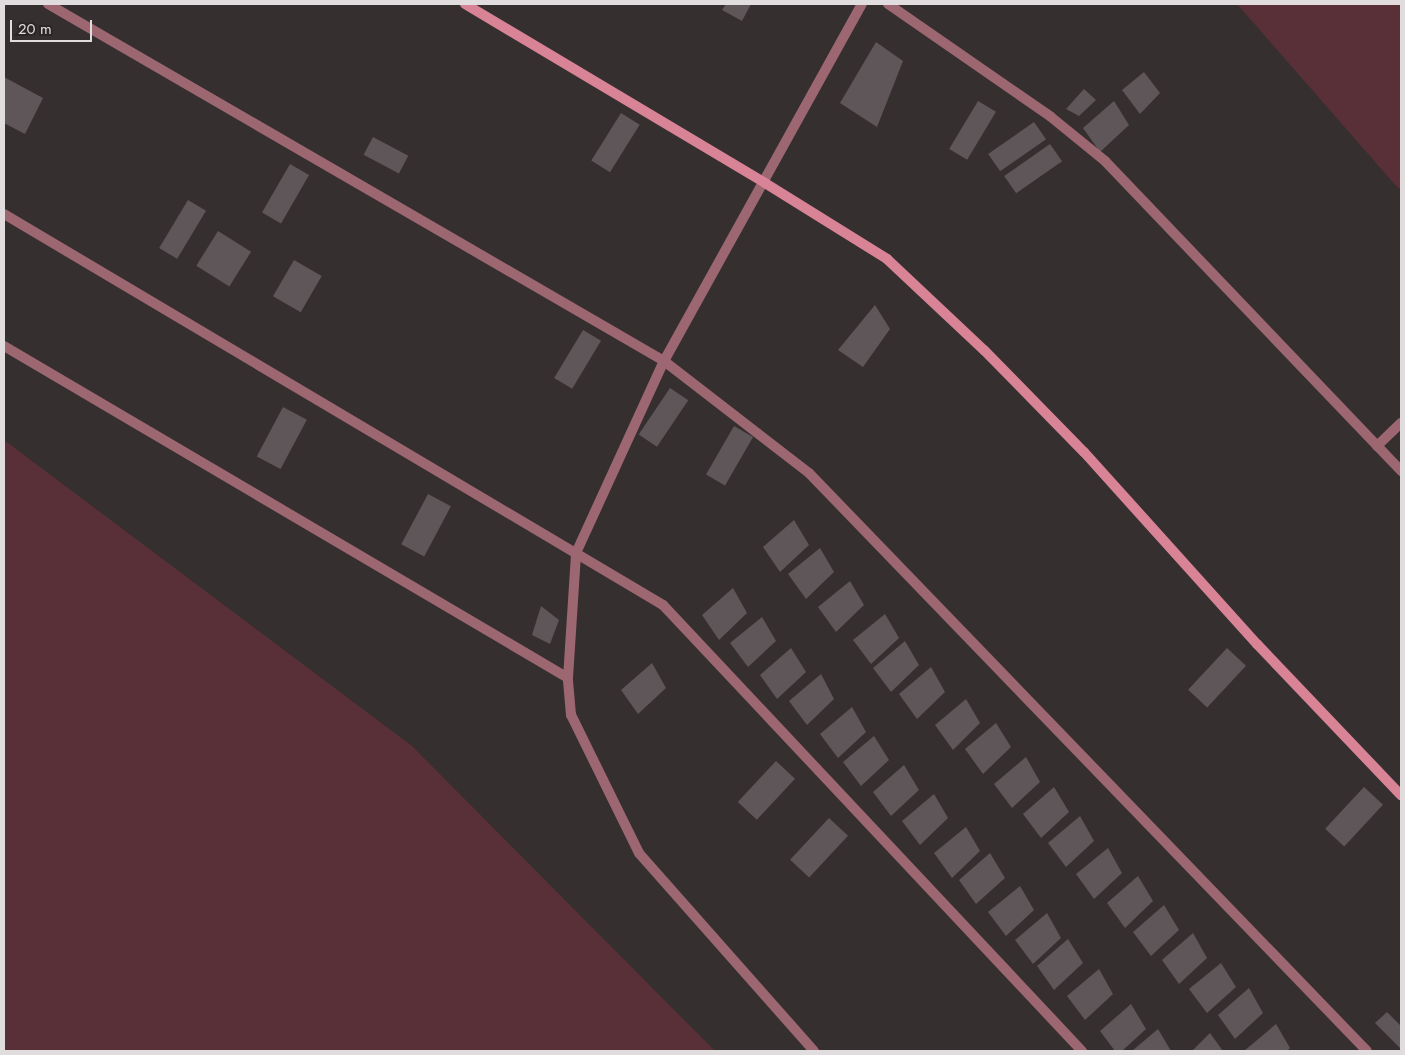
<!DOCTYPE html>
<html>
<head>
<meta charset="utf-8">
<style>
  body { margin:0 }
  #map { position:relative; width:1405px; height:1055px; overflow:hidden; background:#362f30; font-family:Jost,sans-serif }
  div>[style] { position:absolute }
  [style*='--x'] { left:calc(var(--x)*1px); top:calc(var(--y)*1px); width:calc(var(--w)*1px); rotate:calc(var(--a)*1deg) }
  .green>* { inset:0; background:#592f38 }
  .building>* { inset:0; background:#5e5658; transform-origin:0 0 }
  .street>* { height:10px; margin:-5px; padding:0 5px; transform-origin:5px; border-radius:5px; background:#9d6772 }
  .secondary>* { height:10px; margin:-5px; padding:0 5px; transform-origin:5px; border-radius:5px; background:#d98496 }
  span { translate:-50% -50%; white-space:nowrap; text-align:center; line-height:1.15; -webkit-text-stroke:4px #2c2526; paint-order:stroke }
  .frame { position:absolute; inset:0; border:5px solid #e1dcdd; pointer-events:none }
  .scale { position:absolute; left:10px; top:20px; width:82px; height:22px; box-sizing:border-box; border:2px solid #e1dcdd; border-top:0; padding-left:6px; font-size:15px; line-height:18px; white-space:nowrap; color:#e1dcdd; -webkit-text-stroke:4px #2c2526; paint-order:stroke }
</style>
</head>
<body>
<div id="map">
  <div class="green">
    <div style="clip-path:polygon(1237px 4px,1401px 4px,1401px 190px,1397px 187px)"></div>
    <div style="clip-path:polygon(4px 440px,412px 746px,715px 1051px,4px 1051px)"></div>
  </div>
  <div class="building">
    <div style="clip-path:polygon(726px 4px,751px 4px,742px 21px,722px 10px)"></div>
    <div style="clip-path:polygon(876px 42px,903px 61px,877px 127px,840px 103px)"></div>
    <div style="clip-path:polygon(1144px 72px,1160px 93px,1140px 114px,1122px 90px)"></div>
    <div style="clip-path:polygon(4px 77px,43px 98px,25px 134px,4px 123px)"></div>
    <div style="clip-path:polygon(1084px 89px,1096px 100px,1079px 116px,1066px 109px)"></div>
    <div style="left:978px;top:101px;width:21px;height:56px;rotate:31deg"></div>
    <div style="clip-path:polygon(1114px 101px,1129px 125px,1100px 152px,1083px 128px)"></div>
    <div style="left:621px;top:113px;width:22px;height:56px;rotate:32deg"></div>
    <div style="left:1034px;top:122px;width:21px;height:56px;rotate:55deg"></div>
    <div style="left:373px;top:137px;width:40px;height:20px;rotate:28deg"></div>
    <div style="left:1050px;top:144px;width:21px;height:56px;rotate:55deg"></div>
    <div style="left:290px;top:164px;width:22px;height:56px;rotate:30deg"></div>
    <div style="left:188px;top:200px;width:21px;height:56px;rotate:31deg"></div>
    <div style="left:218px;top:231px;width:39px;height:41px;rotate:32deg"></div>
    <div style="left:294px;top:260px;width:32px;height:42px;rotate:30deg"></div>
    <div style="clip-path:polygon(875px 305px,890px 329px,863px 367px,838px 350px)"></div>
    <div style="left:583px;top:330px;width:21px;height:56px;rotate:31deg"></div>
    <div style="left:670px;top:388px;width:22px;height:56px;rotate:34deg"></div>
    <div style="left:283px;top:407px;width:27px;height:56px;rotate:28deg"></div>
    <div style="left:734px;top:426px;width:22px;height:56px;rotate:30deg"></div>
    <div style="left:428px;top:494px;width:26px;height:57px;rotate:28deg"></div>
    <div style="clip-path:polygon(794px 520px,809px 545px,780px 572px,763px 547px)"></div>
    <div style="clip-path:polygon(820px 548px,834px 572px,806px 599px,788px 574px)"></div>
    <div style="clip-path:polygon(850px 581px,864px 605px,836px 632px,818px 607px)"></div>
    <div style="clip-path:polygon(733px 588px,747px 613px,719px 640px,702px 615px)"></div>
    <div style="clip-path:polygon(541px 606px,559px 620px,550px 644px,532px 635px)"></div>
    <div style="clip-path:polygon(885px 614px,899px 638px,871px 664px,853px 640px)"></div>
    <div style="clip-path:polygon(762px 617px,776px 641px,748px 667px,730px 643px)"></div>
    <div style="clip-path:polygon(905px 641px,919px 665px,891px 692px,873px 668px)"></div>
    <div style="clip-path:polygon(791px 648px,806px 672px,777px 699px,760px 675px)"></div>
    <div style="left:1227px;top:648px;width:26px;height:57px;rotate:43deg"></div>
    <div style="clip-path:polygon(652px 663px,666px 688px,638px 714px,621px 690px)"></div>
    <div style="clip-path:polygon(931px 667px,945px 692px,917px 719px,899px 694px)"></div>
    <div style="clip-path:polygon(821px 674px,834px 699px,807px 725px,789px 701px)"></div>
    <div style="clip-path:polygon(966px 699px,980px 723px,953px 750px,935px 725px)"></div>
    <div style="clip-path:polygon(852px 707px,866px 732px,838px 758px,820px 734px)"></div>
    <div style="clip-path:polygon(996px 723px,1011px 747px,983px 774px,965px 749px)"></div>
    <div style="clip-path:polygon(874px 736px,889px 760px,861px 786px,843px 762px)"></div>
    <div style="clip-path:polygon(1026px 757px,1040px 782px,1012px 808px,994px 784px)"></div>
    <div style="left:776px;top:761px;width:26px;height:56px;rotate:43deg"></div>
    <div style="clip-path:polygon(904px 765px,919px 790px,891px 816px,873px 792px)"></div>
    <div style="clip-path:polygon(1054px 787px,1069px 812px,1041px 838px,1023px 814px)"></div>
    <div style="left:1364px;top:787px;width:26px;height:57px;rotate:43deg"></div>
    <div style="clip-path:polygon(934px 794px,948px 818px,920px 845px,902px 821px)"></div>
    <div style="clip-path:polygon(1080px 816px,1094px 841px,1066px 867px,1048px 843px)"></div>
    <div style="left:829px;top:818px;width:26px;height:57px;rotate:43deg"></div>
    <div style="clip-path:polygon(966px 827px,980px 851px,952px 878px,934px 853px)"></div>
    <div style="clip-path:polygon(1108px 848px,1122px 873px,1094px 899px,1076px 874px)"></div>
    <div style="clip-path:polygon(990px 853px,1005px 878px,976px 904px,959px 880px)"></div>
    <div style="clip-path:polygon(1138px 876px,1153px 901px,1125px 928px,1107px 903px)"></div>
    <div style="clip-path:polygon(1020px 886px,1034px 910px,1006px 936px,988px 912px)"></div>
    <div style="clip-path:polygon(1164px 905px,1179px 930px,1151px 956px,1133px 932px)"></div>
    <div style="clip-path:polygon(1047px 913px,1061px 938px,1033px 964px,1015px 940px)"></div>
    <div style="clip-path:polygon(1193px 933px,1207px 958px,1179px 984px,1162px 960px)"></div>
    <div style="clip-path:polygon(1068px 939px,1083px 963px,1054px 990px,1037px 966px)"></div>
    <div style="clip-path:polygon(1221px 963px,1236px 987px,1207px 1013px,1189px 989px)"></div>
    <div style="clip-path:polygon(1099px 969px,1113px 994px,1085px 1020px,1067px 996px)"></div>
    <div style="clip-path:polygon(1249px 988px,1263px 1013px,1235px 1039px,1218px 1015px)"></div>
    <div style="clip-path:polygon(1131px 1004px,1146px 1029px,1122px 1051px,1115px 1051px,1100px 1031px)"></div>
    <div style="clip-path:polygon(1387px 1012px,1401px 1026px,1401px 1049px,1375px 1023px)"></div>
    <div style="clip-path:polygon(1276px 1024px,1290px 1048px,1287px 1051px,1244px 1051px)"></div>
    <div style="clip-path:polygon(1158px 1029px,1171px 1051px,1132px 1051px)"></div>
    <div style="clip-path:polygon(1210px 1033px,1223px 1051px,1192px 1051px)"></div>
  </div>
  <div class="street">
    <div style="--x:48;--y:4;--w:712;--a:30.09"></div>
    <div style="--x:664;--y:361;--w:183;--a:37.7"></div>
    <div style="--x:809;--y:473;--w:803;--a:46.01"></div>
    <div style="--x:888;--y:4;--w:198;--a:34.7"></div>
    <div style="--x:1051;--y:117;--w:70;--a:39.2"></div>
    <div style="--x:1105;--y:161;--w:429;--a:46.3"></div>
    <div style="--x:4;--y:214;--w:766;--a:30.68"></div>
    <div style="--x:663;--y:605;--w:612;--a:46.79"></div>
    <div style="--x:4;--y:346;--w:654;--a:30.48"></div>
    <div style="--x:1377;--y:446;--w:33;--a:-44"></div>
    <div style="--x:814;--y:1051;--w:264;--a:-131.5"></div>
    <div style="--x:639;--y:853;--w:154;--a:-116.2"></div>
    <div style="--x:571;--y:715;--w:37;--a:-95"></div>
    <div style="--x:568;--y:678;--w:125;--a:-86.3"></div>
    <div style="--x:576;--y:553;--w:211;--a:-65.4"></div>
    <div style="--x:664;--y:361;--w:408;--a:-61"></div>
  </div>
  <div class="secondary">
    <div style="--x:465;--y:4;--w:349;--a:30.8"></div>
    <div style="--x:765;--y:183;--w:144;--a:31.9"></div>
    <div style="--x:887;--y:259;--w:133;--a:43.2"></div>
    <div style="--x:984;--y:350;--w:143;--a:45.6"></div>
    <div style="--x:1084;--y:452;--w:258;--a:48"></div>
    <div style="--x:1257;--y:644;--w:209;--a:46.4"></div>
  </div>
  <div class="frame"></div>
  <div class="scale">20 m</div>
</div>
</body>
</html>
